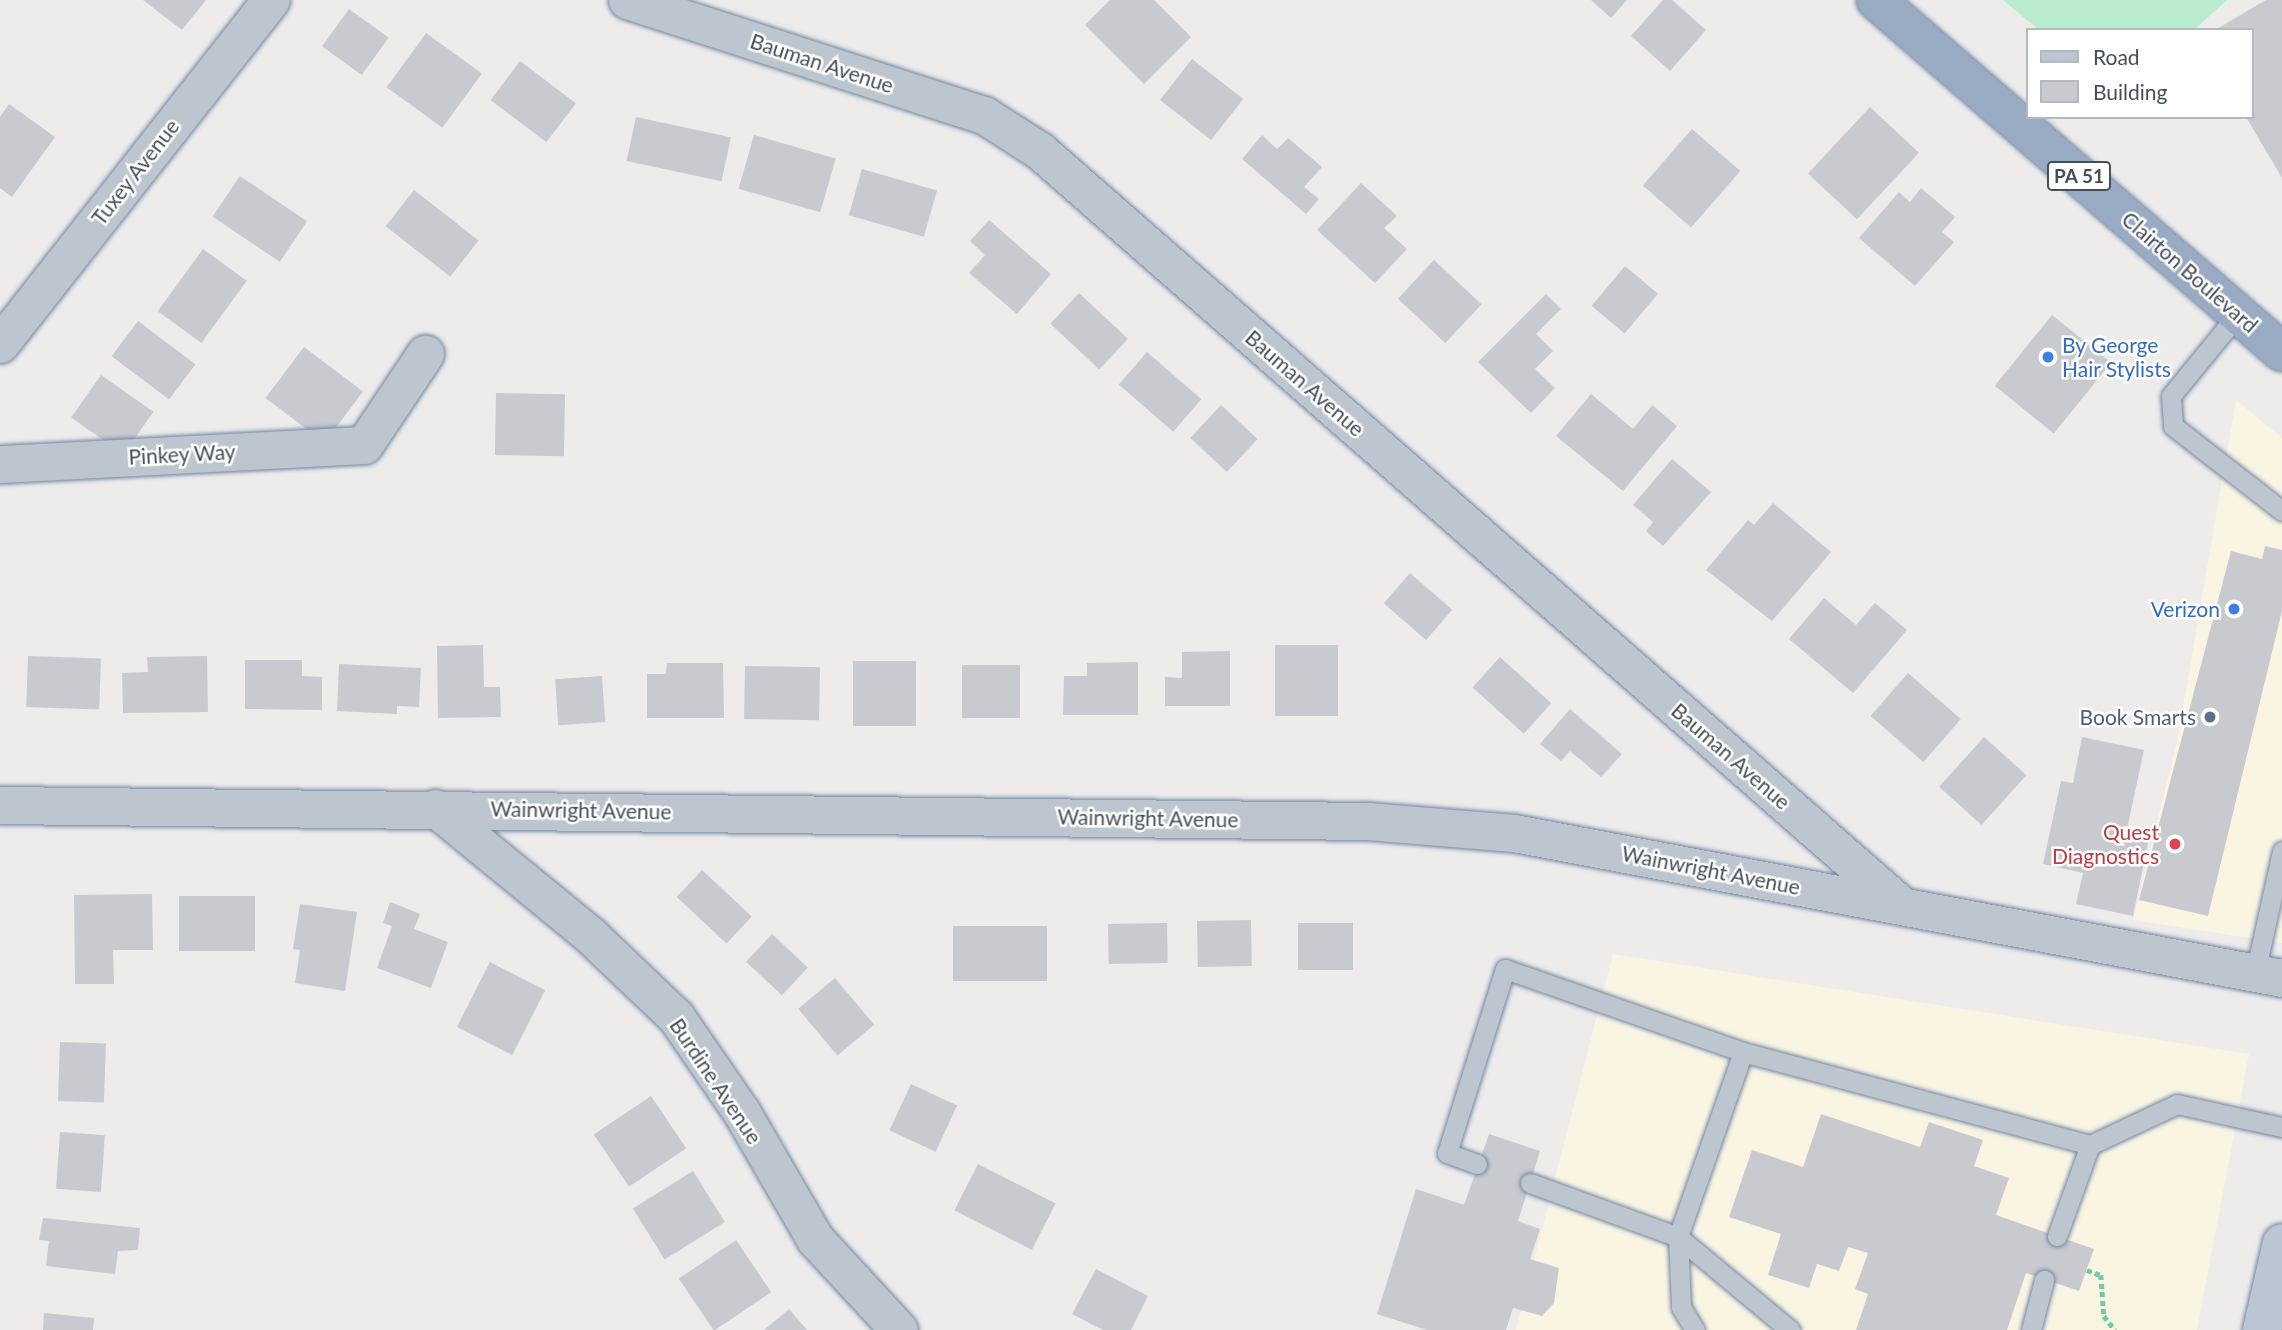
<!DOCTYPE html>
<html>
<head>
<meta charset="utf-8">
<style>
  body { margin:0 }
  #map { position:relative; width:2282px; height:1330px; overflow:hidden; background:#eeebeb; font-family:Lato,sans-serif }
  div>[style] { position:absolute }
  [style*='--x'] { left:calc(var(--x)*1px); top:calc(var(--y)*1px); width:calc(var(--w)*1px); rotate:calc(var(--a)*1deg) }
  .commercial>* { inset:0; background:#faf5e3 }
  .green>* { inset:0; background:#b9eccf }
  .building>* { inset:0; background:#c8cad0; transform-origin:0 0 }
  .path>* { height:4.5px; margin-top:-2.25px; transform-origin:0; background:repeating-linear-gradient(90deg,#73c9a2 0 5px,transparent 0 8.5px) }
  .roads { filter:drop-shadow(0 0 2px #6f87a5) drop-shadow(0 0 2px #6f87a5) }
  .service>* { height:19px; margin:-9.5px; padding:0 9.5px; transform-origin:9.5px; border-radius:9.5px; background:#bdc5ce }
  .minor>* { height:37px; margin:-18.5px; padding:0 18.5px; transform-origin:18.5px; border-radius:18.5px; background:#bdc5ce }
  .secondary>* { height:38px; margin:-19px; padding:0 19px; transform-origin:19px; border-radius:19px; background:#bcc6d2 }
  .trunk>* { height:38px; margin:-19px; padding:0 19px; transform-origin:19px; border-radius:19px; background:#98abc2 }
  .dots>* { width:19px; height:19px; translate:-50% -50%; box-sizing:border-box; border:4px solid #fff; border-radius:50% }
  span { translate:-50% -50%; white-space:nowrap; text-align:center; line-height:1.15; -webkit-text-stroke:5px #fff; paint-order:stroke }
  .shield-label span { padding:2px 5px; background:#fff; border:2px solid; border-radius:5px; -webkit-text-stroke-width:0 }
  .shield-label { font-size:19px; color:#454e58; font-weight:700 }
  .street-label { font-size:21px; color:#454e58 }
  .shop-label { font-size:21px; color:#366cbe }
  .left { translate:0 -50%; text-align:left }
  .right { translate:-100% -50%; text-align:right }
  .service-label { font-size:21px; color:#4e5e75 }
  .health-label { font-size:21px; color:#be3a42 }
  .legend { position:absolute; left:2026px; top:28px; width:228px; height:91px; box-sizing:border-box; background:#fff; border:2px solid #b5b8bc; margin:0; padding:9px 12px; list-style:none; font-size:21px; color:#454e58 }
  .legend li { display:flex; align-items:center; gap:14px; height:35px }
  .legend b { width:35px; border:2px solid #b5b8bc }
</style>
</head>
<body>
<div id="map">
  <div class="commercial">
    <div style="clip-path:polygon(2236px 400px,2282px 438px,2282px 943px,2133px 920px,2178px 737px)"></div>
    <div style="clip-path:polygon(1613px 954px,2249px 1054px,2197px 1330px,1516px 1330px)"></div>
  </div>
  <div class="green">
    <div style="clip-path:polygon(2003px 0,2227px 0,2194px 30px,2039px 30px)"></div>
  </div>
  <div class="building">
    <div style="clip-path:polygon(143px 0,206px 0,182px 30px)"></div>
    <div style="clip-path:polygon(1110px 0,1154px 0,1191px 37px,1144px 84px,1085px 25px)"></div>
    <div style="clip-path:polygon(1591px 0,1627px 0,1611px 18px)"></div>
    <div style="clip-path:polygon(1663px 0,1672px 0,1706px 30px,1670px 71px,1631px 36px)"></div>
    <div style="clip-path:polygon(2266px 0,2282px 0,2282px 178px,2246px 117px,2252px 117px,2252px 30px,2215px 30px)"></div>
    <div style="left:349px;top:9px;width:49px;height:46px;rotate:36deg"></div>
    <div style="left:426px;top:33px;width:69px;height:67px;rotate:36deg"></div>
    <div style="left:1192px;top:59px;width:65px;height:52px;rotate:38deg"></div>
    <div style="left:520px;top:61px;width:70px;height:49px;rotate:37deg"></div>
    <div style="clip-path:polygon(9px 104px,55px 137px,12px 197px,0 188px,0 117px)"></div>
    <div style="left:1870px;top:107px;width:67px;height:91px;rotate:43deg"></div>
    <div style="left:636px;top:117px;width:97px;height:45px;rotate:12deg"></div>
    <div style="left:1692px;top:129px;width:64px;height:75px;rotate:41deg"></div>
    <div style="left:754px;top:135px;width:85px;height:56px;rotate:16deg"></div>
    <div style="clip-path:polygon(1262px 135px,1277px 149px,1288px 138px,1322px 167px,1304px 187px,1319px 199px,1306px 214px,1242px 159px)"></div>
    <div style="left:862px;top:169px;width:78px;height:48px;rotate:16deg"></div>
    <div style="left:240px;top:176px;width:81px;height:49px;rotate:34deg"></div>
    <div style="clip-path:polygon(1361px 183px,1397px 216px,1384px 228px,1407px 249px,1375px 283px,1317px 230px)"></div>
    <div style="clip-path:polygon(1921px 188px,1955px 217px,1942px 232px,1954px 242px,1915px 286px,1859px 238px,1899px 192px,1910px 202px)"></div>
    <div style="left:414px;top:190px;width:82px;height:46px;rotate:38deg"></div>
    <div style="clip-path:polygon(989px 220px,1051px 274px,1017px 314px,969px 273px,985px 255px,970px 241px)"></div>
    <div style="left:203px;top:249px;width:54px;height:77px;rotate:36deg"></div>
    <div style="left:1434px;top:260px;width:65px;height:53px;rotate:43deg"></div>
    <div style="left:1625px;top:266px;width:43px;height:52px;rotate:40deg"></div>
    <div style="left:1079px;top:293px;width:67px;height:42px;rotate:43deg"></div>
    <div style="clip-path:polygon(1546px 294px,1561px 309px,1536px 334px,1553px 351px,1535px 369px,1555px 388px,1531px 413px,1478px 362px)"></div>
    <div style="left:2052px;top:315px;width:76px;height:91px;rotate:39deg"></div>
    <div style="left:138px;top:321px;width:72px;height:44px;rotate:37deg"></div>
    <div style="left:304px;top:347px;width:74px;height:64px;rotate:37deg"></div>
    <div style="left:1147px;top:352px;width:72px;height:43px;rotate:41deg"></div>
    <div style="left:101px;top:375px;width:64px;height:52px;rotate:35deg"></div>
    <div style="left:496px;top:393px;width:69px;height:62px;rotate:1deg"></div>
    <div style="clip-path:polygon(1591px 394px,1633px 429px,1652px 405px,1677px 426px,1623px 491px,1556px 436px)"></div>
    <div style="left:1221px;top:405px;width:50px;height:45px;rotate:43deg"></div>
    <div style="clip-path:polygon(1672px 459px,1711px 492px,1663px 546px,1646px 531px,1653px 522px,1633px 505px)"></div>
    <div style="clip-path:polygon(1773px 503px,1831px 552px,1772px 621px,1706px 570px,1748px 520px,1754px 525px)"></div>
    <div style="clip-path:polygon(2265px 546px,2282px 550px,2282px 611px,2208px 916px,2139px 900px,2231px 551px,2262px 559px)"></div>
    <div style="left:1410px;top:573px;width:56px;height:40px;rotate:41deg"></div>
    <div style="clip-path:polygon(1824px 598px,1856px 625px,1875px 603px,1907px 630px,1853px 693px,1789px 639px)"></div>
    <div style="clip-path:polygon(483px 645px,484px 687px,500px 687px,501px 717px,438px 718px,437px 646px)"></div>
    <div style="left:1275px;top:645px;width:63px;height:71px"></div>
    <div style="clip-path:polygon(1230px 651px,1230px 706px,1165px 706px,1165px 677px,1182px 678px,1182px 652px)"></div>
    <div style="left:28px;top:656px;width:73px;height:51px;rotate:2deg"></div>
    <div style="clip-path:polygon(207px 656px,208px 712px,123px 713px,122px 673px,148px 672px,147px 657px)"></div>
    <div style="left:1500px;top:657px;width:69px;height:41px;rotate:42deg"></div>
    <div style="clip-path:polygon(245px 660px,302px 660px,302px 676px,322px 677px,322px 710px,245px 709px)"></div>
    <div style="left:853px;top:661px;width:63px;height:65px"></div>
    <div style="clip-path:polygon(1138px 662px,1138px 715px,1063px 715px,1064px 676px,1087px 676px,1087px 663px)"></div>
    <div style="clip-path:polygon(667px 663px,723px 663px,724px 718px,647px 718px,647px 674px,666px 674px)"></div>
    <div style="clip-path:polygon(339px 664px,421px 668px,419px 707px,397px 706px,397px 714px,337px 711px)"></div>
    <div style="left:962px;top:665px;width:58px;height:53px"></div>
    <div style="left:745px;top:666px;width:75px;height:53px;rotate:1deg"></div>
    <div style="left:1908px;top:673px;width:70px;height:57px;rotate:41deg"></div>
    <div style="left:602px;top:676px;width:46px;height:47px;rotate:86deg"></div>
    <div style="clip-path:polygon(1570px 709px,1622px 754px,1601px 777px,1570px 751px,1561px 761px,1540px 744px)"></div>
    <div style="left:1984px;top:737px;width:57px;height:67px;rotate:42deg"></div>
    <div style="clip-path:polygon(2082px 737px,2144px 750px,2127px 829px,2150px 834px,2133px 916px,2076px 904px,2083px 873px,2043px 864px,2061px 781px,2073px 783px)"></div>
    <div style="left:702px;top:870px;width:68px;height:37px;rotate:43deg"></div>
    <div style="clip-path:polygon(152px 894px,153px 950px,113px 950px,114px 984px,75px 984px,74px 895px)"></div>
    <div style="left:255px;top:896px;width:55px;height:76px;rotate:90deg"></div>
    <div style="clip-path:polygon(390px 902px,420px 914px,414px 929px,448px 942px,431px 988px,377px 968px,392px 926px,383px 923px)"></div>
    <div style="clip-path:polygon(300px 904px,357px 912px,345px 991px,295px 983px,300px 950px,293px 949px)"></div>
    <div style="left:1251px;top:920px;width:46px;height:54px;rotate:89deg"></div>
    <div style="left:1167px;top:923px;width:40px;height:59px;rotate:89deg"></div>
    <div style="left:1298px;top:923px;width:55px;height:47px"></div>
    <div style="left:953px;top:926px;width:94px;height:55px"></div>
    <div style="left:772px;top:934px;width:49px;height:38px;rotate:43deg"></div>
    <div style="left:490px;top:962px;width:62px;height:73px;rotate:27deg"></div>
    <div style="left:835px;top:978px;width:61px;height:48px;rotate:50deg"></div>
    <div style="left:60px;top:1042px;width:46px;height:59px;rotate:2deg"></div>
    <div style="left:911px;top:1084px;width:51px;height:51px;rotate:25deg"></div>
    <div style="left:651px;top:1096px;width:63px;height:69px;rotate:56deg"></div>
    <div style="clip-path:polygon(1821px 1114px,1920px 1147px,1929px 1122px,1983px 1140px,1974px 1166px,2009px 1178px,1996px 1215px,2094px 1249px,2079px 1291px,2026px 1273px,2007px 1330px,1856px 1330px,1868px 1294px,1855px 1289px,1868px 1253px,1848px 1247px,1839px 1271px,1817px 1264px,1809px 1288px,1768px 1275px,1781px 1234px,1729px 1217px,1752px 1150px,1803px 1167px)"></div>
    <div style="left:60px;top:1132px;width:45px;height:57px;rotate:4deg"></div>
    <div style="clip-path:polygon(1489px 1134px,1540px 1151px,1518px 1221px,1540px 1229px,1530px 1259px,1559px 1268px,1554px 1303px,1542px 1316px,1513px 1308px,1506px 1330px,1427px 1330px,1377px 1314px,1416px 1189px,1464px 1205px)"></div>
    <div style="left:978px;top:1164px;width:87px;height:52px;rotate:27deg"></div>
    <div style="left:693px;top:1171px;width:60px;height:71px;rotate:58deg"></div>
    <div style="clip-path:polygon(43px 1218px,140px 1228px,138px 1250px,118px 1251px,115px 1274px,46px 1266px,49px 1241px,39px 1240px)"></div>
    <div style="left:736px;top:1240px;width:63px;height:69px;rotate:56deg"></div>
    <div style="clip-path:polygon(1096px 1269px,1148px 1296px,1131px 1330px,1103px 1330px,1072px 1314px)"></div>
    <div style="clip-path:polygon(789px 1309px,807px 1330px,764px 1330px)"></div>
    <div style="clip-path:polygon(44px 1313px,94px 1318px,93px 1330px,43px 1330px)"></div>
  </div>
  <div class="path">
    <div style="--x:2087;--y:1270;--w:15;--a:20"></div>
    <div style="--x:2101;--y:1275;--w:41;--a:85.8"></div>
    <div style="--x:2104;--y:1316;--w:18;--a:52"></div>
  </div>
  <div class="roads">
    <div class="service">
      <div style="--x:2238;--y:314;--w:106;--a:129.3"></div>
      <div style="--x:2171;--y:396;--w:30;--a:86"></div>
      <div style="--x:2173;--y:426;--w:138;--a:37.9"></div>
      <div style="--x:2255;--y:973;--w:125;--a:-77.5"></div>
      <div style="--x:1743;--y:1052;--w:359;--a:15"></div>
      <div style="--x:2090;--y:1145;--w:96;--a:-25.2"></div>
      <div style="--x:2177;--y:1104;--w:107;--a:12.4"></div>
      <div style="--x:1477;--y:1164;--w:32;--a:-160"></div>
      <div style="--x:1447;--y:1153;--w:193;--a:-72.5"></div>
      <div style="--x:1505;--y:969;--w:252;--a:19.2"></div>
      <div style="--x:1743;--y:1052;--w:196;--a:109.4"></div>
      <div style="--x:1678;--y:1237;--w:70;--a:87.5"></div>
      <div style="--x:1681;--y:1307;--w:27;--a:59"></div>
      <div style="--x:1530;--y:1183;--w:158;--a:20"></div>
      <div style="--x:1678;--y:1237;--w:146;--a:39.7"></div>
      <div style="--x:2057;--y:1236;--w:97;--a:-70.1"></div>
      <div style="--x:2031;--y:1330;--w:52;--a:-75.4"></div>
    </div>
    <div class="minor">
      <div style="--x:627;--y:0;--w:375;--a:17.9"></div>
      <div style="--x:984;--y:115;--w:67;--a:32.7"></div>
      <div style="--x:1040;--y:151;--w:1144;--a:41.21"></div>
      <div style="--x:0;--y:344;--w:438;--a:-51.8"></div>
      <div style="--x:0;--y:464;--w:364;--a:-3"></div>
      <div style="--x:364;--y:445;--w:110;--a:-56.2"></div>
      <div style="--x:0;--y:805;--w:1368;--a:0.67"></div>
      <div style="--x:1368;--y:821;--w:146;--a:4.7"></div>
      <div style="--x:1514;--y:833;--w:782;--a:10.69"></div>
      <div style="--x:435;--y:808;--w:200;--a:39.3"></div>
      <div style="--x:590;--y:935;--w:119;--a:43.6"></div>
      <div style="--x:676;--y:1017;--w:116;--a:55.5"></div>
      <div style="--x:742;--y:1113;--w:146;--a:59.9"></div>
      <div style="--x:815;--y:1239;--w:124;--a:47.3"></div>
    </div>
    <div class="secondary">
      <div style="--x:2262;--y:1330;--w:89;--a:-77.1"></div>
    </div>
    <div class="trunk">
      <div style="--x:1876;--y:0;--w:537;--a:40.93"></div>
    </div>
  </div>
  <div class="dots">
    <div style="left:2048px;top:357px;background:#3f7fe0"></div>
    <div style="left:2234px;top:609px;background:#3f7fe0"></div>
    <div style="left:2210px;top:717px;background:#5c6f8a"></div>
    <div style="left:2175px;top:844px;background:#e0444e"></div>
  </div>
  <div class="shield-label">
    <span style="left:2079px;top:176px">PA 51</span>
  </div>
  <div class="street-label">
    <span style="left:822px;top:63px;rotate:18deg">Bauman Avenue</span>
    <span style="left:135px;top:172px;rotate:-52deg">Tuxey Avenue</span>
    <span style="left:2190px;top:272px;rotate:41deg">Clairton Boulevard</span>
    <span style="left:1305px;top:383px;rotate:41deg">Bauman Avenue</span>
    <span style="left:182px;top:454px;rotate:-3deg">Pinkey Way</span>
    <span style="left:1731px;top:756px;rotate:41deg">Bauman Avenue</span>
    <span style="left:581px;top:810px;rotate:1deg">Wainwright Avenue</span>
    <span style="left:1148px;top:818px;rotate:1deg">Wainwright Avenue</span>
    <span style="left:1711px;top:870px;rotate:11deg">Wainwright Avenue</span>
    <span style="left:716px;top:1081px;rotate:56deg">Burdine Avenue</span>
  </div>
  <div class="shop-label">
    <span class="left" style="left:2062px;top:357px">By George<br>Hair Stylists</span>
    <span class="right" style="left:2220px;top:609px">Verizon</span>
  </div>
  <div class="service-label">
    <span class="right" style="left:2196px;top:717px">Book Smarts</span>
  </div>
  <div class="health-label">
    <span class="right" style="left:2159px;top:844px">Quest<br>Diagnostics</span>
  </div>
  <ul class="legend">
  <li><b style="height:9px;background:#bcc6d2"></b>Road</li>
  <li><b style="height:19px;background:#c8cad0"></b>Building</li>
  </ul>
</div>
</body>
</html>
